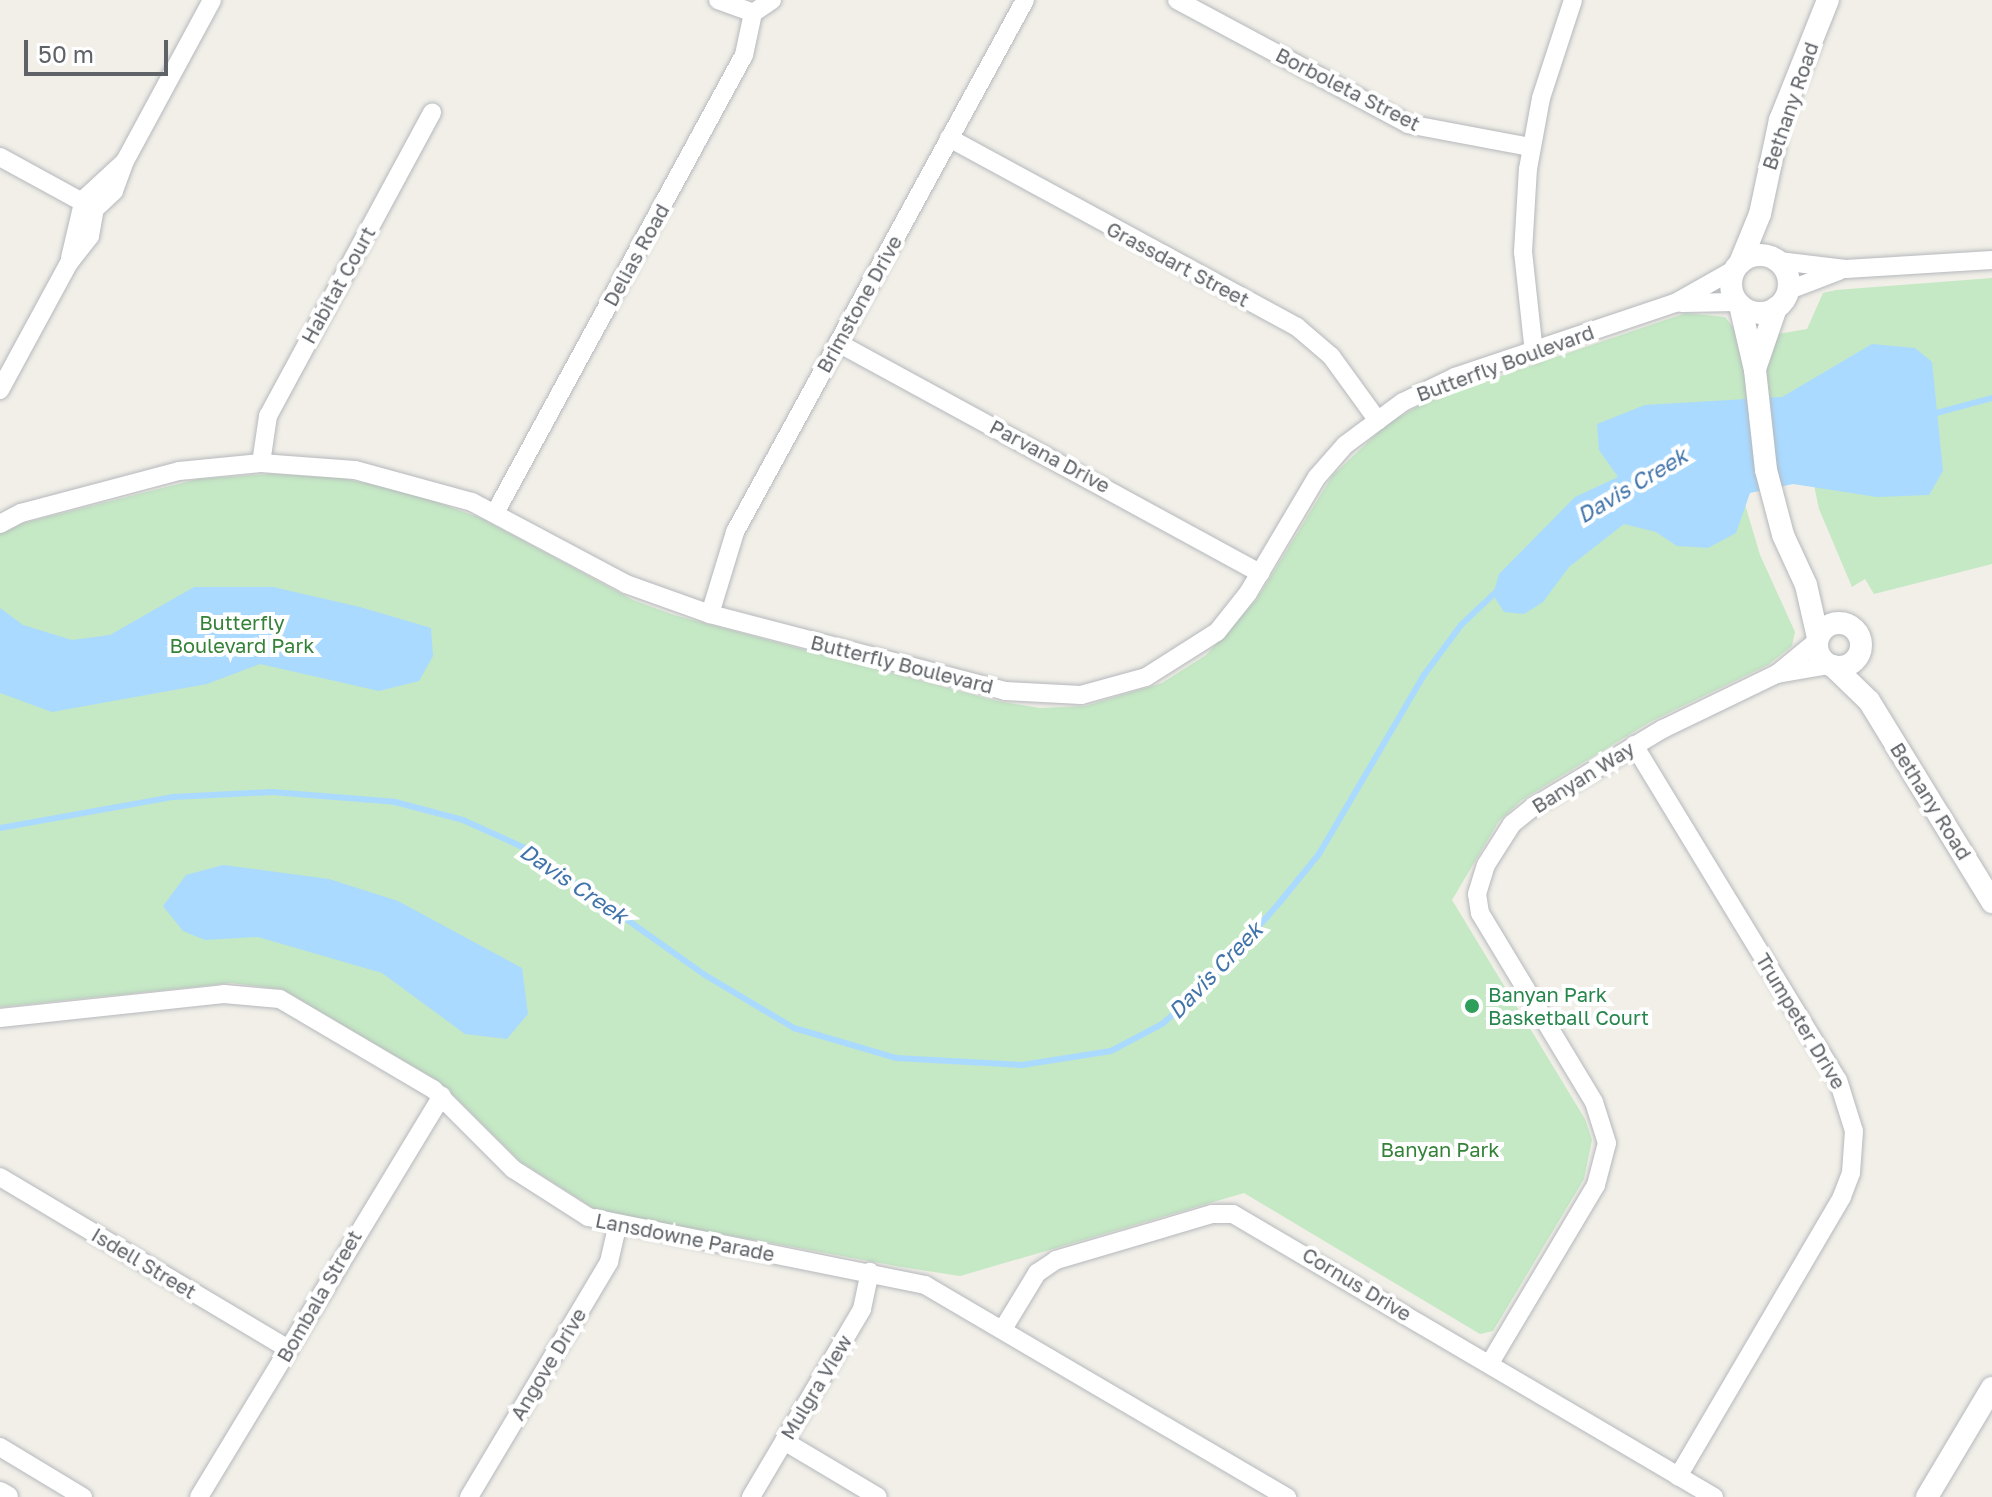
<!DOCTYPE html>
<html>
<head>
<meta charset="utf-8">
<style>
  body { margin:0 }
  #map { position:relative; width:1992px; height:1497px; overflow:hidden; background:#f1efe8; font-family:"Golos Text",sans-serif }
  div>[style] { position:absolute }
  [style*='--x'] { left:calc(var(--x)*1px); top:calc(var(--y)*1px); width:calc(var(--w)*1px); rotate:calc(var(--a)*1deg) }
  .green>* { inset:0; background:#c5e8c5 }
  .water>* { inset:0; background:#aadaff }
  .stream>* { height:6px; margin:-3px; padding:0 3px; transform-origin:3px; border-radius:3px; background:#aadaff }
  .roads { filter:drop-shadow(0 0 2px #b5b8bc) drop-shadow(0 0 2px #b5b8bc) }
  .minor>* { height:18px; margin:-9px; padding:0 9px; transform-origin:9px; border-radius:9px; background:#fff }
  .tertiary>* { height:22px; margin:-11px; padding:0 11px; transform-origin:11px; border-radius:11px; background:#fff }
  .tertiary>.ring { margin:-11px; padding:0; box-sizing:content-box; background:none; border:22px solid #fff; border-radius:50% }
  .dots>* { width:22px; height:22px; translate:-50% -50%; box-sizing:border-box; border:4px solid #fff; border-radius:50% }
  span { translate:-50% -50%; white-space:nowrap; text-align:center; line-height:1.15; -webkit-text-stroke:8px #fff; paint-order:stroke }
  .street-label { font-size:20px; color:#5f6368 }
  .park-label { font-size:20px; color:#348238 }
  .leisure-label { font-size:20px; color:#27864d }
  .left { translate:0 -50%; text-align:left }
  .water-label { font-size:22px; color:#4174aa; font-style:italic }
  .scale { position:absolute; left:24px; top:40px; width:144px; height:36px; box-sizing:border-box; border:4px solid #5f6368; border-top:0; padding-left:10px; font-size:24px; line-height:28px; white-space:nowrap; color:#5f6368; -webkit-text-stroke:6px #fff; paint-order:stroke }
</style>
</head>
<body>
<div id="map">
  <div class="green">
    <div style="clip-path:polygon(1992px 278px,1992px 564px,1874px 594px,1865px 579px,1852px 587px,1819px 509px,1803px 433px,1741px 491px,1760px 555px,1795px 632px,1792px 646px,1768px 665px,1650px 722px,1522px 800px,1499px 821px,1452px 900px,1585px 1119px,1592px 1140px,1584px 1179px,1493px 1331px,1480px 1334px,1244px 1193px,960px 1276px,901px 1267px,598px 1211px,521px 1162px,440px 1082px,282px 989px,231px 983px,0 1007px,0 529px,198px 479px,270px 474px,340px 478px,408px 492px,481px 518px,633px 600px,674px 615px,997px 701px,1040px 708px,1085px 706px,1162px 683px,1206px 655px,1257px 599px,1332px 476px,1387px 424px,1427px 401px,1686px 313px,1725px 317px,1743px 340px,1807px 329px,1823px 293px,1836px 290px)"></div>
  </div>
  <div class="water">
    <div style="clip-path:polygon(1872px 344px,1915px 348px,1932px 362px,1943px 471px,1929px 495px,1877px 497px,1793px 484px,1750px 493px,1736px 533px,1708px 548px,1677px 546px,1656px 532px,1624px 524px,1569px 567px,1543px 602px,1524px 614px,1504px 612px,1493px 595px,1499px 574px,1575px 497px,1618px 477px,1599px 450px,1597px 424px,1645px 405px,1782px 397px)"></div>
    <div style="clip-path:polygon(194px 587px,273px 587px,360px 607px,431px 628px,433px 656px,419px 681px,379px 691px,260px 664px,207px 684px,52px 712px,0 693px,0 608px,23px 625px,72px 640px,110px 635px)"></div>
    <div style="clip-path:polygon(223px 865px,329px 879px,398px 901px,522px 968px,528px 1014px,507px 1039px,465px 1034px,382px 973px,258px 937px,205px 940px,183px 931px,163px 906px,186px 875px)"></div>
  </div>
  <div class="stream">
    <div style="--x:1929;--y:415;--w:65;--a:-15.1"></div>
    <div style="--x:0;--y:828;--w:176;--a:-10.2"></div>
    <div style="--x:173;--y:797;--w:99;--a:-2.9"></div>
    <div style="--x:272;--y:792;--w:123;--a:4.6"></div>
    <div style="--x:395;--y:802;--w:70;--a:14.8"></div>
    <div style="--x:463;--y:820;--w:72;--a:24.4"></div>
    <div style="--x:529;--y:850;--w:216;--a:35.4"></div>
    <div style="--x:705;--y:975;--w:104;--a:30.8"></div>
    <div style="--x:794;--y:1028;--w:106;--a:16.4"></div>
    <div style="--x:896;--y:1058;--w:126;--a:3.2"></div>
    <div style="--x:1022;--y:1065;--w:90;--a:-8.9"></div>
    <div style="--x:1111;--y:1051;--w:58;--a:-27.9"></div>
    <div style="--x:1162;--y:1024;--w:52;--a:-40.4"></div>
    <div style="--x:1202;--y:990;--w:118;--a:-48.4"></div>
    <div style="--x:1280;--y:902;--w:62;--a:-50.9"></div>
    <div style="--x:1319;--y:854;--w:208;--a:-59.6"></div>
    <div style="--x:1424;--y:675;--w:62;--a:-53.5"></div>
    <div style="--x:1461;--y:625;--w:50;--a:-43.4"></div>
  </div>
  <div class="roads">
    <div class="minor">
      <div style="--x:718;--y:0;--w:37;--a:20"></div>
      <div style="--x:1177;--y:0;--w:262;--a:28.2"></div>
      <div style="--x:1408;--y:124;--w:124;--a:10.7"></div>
      <div style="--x:949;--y:138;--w:396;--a:28.5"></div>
      <div style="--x:1297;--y:327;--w:45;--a:40.5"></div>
      <div style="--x:1331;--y:356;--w:80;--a:54.1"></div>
      <div style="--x:0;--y:157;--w:106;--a:28.7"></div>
      <div style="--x:70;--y:258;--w:61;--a:-76.7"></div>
      <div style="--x:84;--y:199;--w:53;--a:-42.7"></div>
      <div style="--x:1779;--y:261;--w:67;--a:6.8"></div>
      <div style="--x:1846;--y:269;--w:146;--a:-3.5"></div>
      <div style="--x:1789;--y:290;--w:53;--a:-20.8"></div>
      <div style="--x:1682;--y:303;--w:55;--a:-1"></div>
      <div style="--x:838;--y:343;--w:481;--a:28.6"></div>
      <div style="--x:1534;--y:353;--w:102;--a:-96.2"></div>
      <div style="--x:1523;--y:252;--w:83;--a:-86.6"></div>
      <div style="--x:1528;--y:169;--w:72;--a:-79.6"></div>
      <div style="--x:1541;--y:98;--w:103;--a:-71.9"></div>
      <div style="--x:0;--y:390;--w:145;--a:-61.5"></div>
      <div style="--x:69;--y:263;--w:34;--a:-52"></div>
      <div style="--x:90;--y:236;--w:27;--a:-80"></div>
      <div style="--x:95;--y:209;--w:26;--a:-43"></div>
      <div style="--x:114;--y:191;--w:32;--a:-70"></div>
      <div style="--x:125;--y:161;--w:183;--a:-61.6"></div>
      <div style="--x:261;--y:463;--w:48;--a:-81.5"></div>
      <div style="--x:268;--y:416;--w:345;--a:-61.6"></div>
      <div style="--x:495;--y:513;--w:521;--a:-61.47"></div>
      <div style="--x:744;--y:55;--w:43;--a:-77.9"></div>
      <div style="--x:753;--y:13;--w:23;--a:-34"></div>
      <div style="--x:0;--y:524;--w:24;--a:-28"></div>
      <div style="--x:21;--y:513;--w:163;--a:-14.9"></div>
      <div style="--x:179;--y:471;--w:82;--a:-5.6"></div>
      <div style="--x:261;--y:463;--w:94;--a:4.3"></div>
      <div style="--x:355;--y:470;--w:121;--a:15.3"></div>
      <div style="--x:472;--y:502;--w:174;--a:28"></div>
      <div style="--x:626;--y:584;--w:89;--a:19.7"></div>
      <div style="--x:710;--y:614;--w:305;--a:14.6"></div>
      <div style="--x:1005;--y:691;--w:76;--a:3"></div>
      <div style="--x:1081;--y:695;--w:67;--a:-15.5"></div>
      <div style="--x:1146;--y:677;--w:84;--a:-32.4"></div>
      <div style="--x:1217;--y:632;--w:50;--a:-51.5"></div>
      <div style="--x:1248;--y:593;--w:135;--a:-59.3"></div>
      <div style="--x:1317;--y:477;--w:43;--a:-48.8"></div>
      <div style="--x:1345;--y:445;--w:72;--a:-36.6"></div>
      <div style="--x:1403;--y:402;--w:58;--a:-25.7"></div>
      <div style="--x:1455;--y:377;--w:232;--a:-18.6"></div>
      <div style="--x:1675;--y:303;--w:69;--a:-29.5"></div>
      <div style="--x:710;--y:614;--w:86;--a:-73"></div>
      <div style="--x:735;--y:532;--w:606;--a:-61.4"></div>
      <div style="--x:1777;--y:674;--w:53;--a:-9.8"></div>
      <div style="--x:1634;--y:745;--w:392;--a:58.7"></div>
      <div style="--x:1838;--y:1080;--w:53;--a:72.6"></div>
      <div style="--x:1854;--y:1131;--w:42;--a:94.1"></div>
      <div style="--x:1851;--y:1173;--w:26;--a:111"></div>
      <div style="--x:1842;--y:1197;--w:324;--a:120.4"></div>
      <div style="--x:0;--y:1018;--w:225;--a:-6.1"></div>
      <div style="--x:224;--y:994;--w:56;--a:5.1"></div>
      <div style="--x:280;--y:999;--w:178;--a:30.5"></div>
      <div style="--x:433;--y:1089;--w:113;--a:45"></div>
      <div style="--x:513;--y:1169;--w:89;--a:32.6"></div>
      <div style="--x:588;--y:1217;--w:344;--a:11.4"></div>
      <div style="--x:925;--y:1285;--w:420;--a:30.4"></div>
      <div style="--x:0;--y:1177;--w:336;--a:30.8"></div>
      <div style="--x:1003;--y:1329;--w:66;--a:-58.7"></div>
      <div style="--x:1037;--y:1273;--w:23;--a:-34"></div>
      <div style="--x:1056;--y:1260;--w:163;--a:-16.4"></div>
      <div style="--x:1212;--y:1214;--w:21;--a:0"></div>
      <div style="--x:1233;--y:1214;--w:558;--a:30.47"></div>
      <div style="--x:1490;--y:1363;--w:207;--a:-59.2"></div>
      <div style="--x:1596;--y:1185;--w:43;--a:-75.3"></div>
      <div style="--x:1607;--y:1143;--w:43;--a:-107.6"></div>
      <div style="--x:1594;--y:1102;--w:221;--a:-121.1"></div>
      <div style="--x:1480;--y:913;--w:19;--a:-99"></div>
      <div style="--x:1477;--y:894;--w:30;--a:-73"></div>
      <div style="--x:1486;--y:865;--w:49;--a:-57.6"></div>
      <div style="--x:1512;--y:824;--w:27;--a:-39"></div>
      <div style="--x:1533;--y:807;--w:152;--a:-31"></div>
      <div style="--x:1663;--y:729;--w:127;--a:-25.8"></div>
      <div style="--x:1777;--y:674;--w:52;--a:-39.5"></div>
      <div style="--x:784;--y:1441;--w:109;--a:30.8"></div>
      <div style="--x:0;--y:1447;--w:97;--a:31.1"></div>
      <div style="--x:199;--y:1497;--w:469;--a:-58.8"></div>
      <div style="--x:469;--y:1497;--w:274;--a:-59.2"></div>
      <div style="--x:609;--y:1262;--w:36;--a:-77"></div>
      <div style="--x:751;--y:1497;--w:218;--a:-59.4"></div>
      <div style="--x:862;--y:1309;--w:38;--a:-78"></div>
    </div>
    <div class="tertiary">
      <div class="ring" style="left:1731px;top:255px;width:36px;height:36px"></div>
      <div style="--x:1740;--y:263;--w:53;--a:-67.8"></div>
      <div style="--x:1760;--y:214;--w:96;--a:-78"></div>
      <div style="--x:1780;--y:120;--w:129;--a:-68.2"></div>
      <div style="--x:1740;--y:305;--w:67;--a:77"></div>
      <div style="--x:1755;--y:370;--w:101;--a:83.7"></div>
      <div style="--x:1766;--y:470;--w:67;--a:75.3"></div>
      <div style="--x:1783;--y:535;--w:55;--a:65.3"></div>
      <div style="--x:1806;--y:585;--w:54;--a:77.2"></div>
      <div style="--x:1755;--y:369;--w:65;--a:-71"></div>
      <div class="ring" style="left:1817px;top:623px;width:22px;height:22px"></div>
      <div style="--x:1833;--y:666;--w:50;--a:44.2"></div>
      <div style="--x:1869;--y:701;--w:236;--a:58.5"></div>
      <div style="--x:0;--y:1493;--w:8;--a:30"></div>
      <div style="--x:1927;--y:1497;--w:127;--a:-59.2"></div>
    </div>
  </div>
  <div class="dots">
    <div style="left:1472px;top:1006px;background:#2e9e5b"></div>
  </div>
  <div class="street-label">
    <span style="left:1348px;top:89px;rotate:27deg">Borboleta Street</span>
    <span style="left:1790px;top:106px;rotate:-71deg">Bethany Road</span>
    <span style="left:636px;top:255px;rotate:-61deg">Delias Road</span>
    <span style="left:1178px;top:264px;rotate:28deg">Grassdart Street</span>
    <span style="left:338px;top:285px;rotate:-61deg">Habitat Court</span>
    <span style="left:859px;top:304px;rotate:-61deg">Brimstone Drive</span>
    <span style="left:1505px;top:363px;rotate:-20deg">Butterfly Boulevard</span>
    <span style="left:1050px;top:456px;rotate:28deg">Parvana Drive</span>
    <span style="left:902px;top:664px;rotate:14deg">Butterfly Boulevard</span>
    <span style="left:1583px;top:777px;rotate:-32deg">Banyan Way</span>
    <span style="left:1931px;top:801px;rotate:58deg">Bethany Road</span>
    <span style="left:1801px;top:1021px;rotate:59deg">Trumpeter Drive</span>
    <span style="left:685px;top:1237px;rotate:11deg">Lansdowne Parade</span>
    <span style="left:144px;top:1263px;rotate:31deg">Isdell Street</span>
    <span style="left:1357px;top:1284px;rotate:31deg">Cornus Drive</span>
    <span style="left:319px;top:1296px;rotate:-60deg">Bombala Street</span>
    <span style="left:548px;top:1364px;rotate:-59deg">Angove Drive</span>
    <span style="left:816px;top:1387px;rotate:-59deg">Mulgra View</span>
  </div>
  <div class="park-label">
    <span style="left:242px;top:634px">Butterfly<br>Boulevard Park</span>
    <span style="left:1440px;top:1149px">Banyan Park</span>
  </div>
  <div class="leisure-label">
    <span class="left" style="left:1488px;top:1006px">Banyan Park<br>Basketball Court</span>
  </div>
  <div class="water-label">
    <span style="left:1632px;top:485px;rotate:-31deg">Davis Creek</span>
    <span style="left:574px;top:883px;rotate:34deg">Davis Creek</span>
    <span style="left:1215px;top:970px;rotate:-46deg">Davis Creek</span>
  </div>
  <div class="scale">50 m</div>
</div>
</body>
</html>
